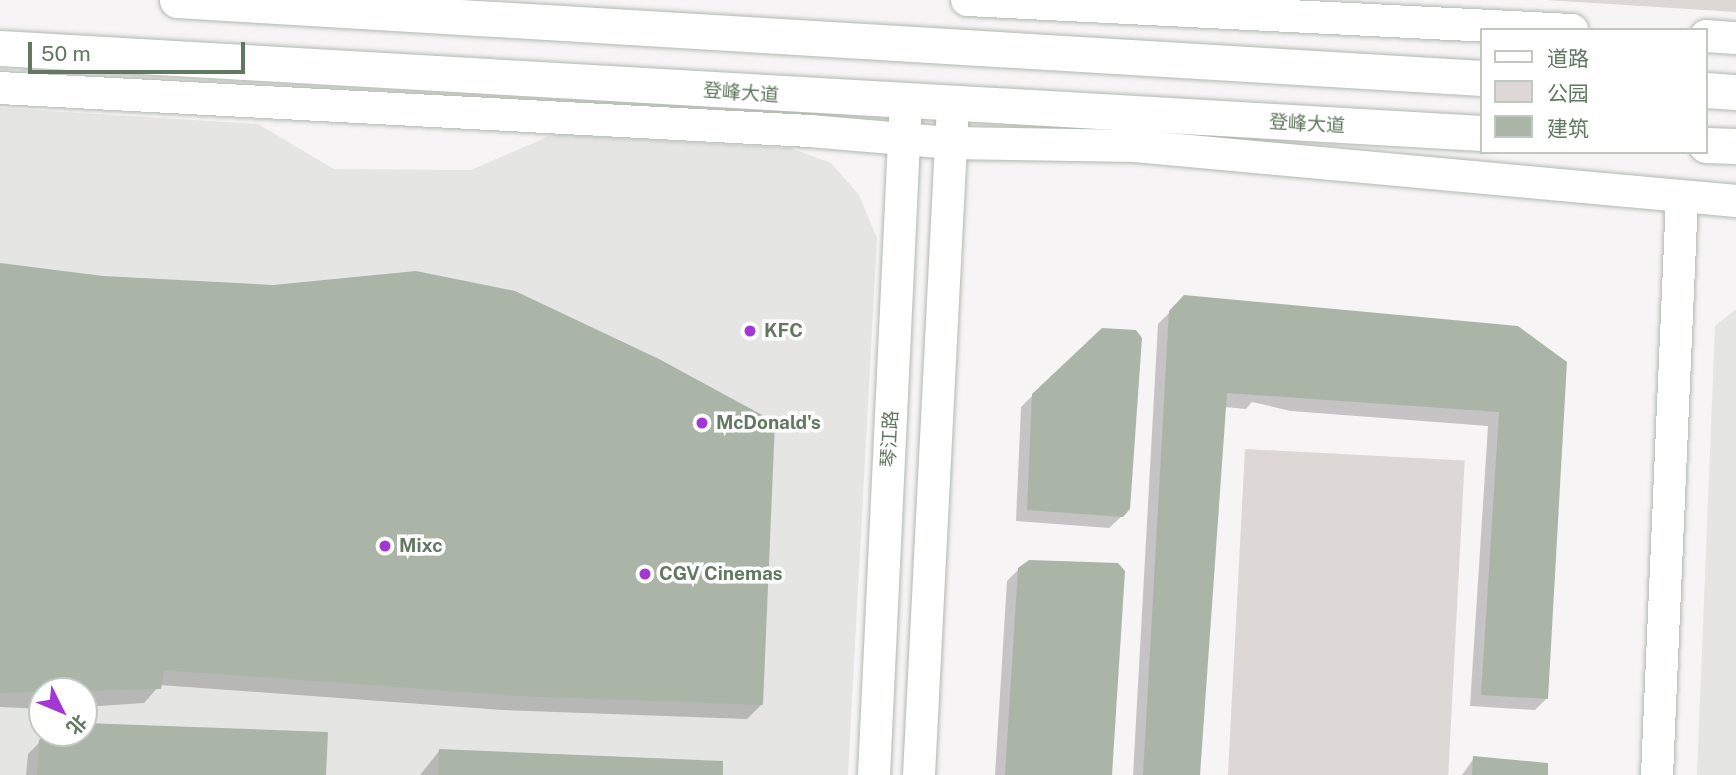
<!DOCTYPE html>
<html>
<head>
<meta charset="utf-8">
<style>
  body { margin:0 }
  #map { position:relative; width:1736px; height:775px; overflow:hidden; background:#f7f4f6; font-family:"Public Sans","Noto Sans SC",sans-serif }
  div>[style] { position:absolute }
  [style*='--x'] { left:calc(var(--x)*1px); top:calc(var(--y)*1px); width:calc(var(--w)*1px); rotate:calc(var(--a)*1deg) }
  .built>* { inset:0; background:#e5e5e4 }
  .green>* { inset:0; background:#ddd7d6; transform-origin:0 0 }
  .shadow>* { inset:0; background:#0003 }
  .building>* { inset:0; background:#aab5a8 }
  .roads { filter:drop-shadow(0 0 2px #b0b9af) drop-shadow(0 0 2px #b0b9af) }
  .secondary>* { height:32px; margin:-16px; padding:0 16px; transform-origin:16px; border-radius:16px; background:#fff }
  .primary>* { height:35px; margin:-17.5px; padding:0 17.5px; transform-origin:17.5px; border-radius:17.5px; background:#fff }
  .dots>* { width:19px; height:19px; translate:-50% -50%; box-sizing:border-box; border:4px solid #fff; border-radius:50% }
  span { translate:-50% -50%; white-space:nowrap; text-align:center; line-height:1.15; -webkit-text-stroke:7px #fff; paint-order:stroke }
  .street-label { font-size:19px; color:#627860 }
  .poi-label { font-size:19px; color:#627860; font-weight:700 }
  .left { translate:0 -50%; text-align:left }
  .legend { position:absolute; left:1480px; top:28px; width:228px; height:126px; box-sizing:border-box; background:#fff; border:2px solid #c0c9bf; margin:0; padding:9px 12px; list-style:none; font-size:21px; color:#627860 }
  .legend li { display:flex; align-items:center; gap:14px; height:35px }
  .legend b { width:35px; border:2px solid #c0c9bf }
  .north { position:absolute; left:28px; top:677px; width:70px; height:70px; box-sizing:border-box; background:#fff; border:2px solid #c0c9bf; border-radius:50%; rotate:133deg; font-size:19px; font-weight:700; line-height:28px; text-align:center; color:#627860 }
  .north::after { content:''; display:block; margin:auto; width:24px; height:32px; background:#a337d4; clip-path:polygon(50% 0,100% 100%,50% 72%,0 100%) }
  .scale { position:absolute; left:28px; top:42px; width:217px; height:32px; box-sizing:border-box; border:4px solid #627860; border-top:0; padding-left:9px; font-size:21px; line-height:24px; white-space:nowrap; color:#627860; -webkit-text-stroke:5px #fff; paint-order:stroke }
</style>
</head>
<body>
<div id="map">
  <div class="built">
    <div style="clip-path:polygon(evenodd,0 108px,258px 124px,334px 169px,471px 170px,554px 134px,790px 148px,831px 163px,859px 195px,877px 238px,848px 775px,0 775px,0 108px,42px 691px,84px 691px,84px 733px,42px 733px,42px 691px)"></div>
    <div style="clip-path:polygon(1736px 309px,1736px 775px,1697px 775px,1715px 326px)"></div>
  </div>
  <div class="green">
    <div style="clip-path:polygon(1546px 0,1736px 0,1736px 12px)"></div>
    <div style="left:1245px;top:449px;width:220px;height:327px;rotate:3deg"></div>
  </div>
  <div class="shadow">
    <div style="clip-path:polygon(0 265px,762px 704px,747px 719px,502px 710px,160px 685px,144px 703px,84px 707px,84px 691px,42px 691px,42px 709px,0 707px)"></div>
    <div style="clip-path:polygon(1185px 297px,1517px 328px,1547px 698px,1535px 710px,1470px 706px,1488px 426px,1291px 411px,1252px 402px,1246px 409px,1224px 407px,1198px 775px,1133px 775px,1158px 324px)"></div>
    <div style="clip-path:polygon(1033px 395px,1122px 516px,1109px 528px,1016px 521px,1021px 407px)"></div>
    <div style="clip-path:polygon(1019px 569px,1111px 775px,995px 775px,1007px 581px)"></div>
    <div style="clip-path:polygon(84px 725px,324px 775px,26px 775px,28px 754px,40px 742px,53px 733px,84px 733px)"></div>
    <div style="clip-path:polygon(440px 750px,721px 775px,420px 775px)"></div>
    <div style="clip-path:polygon(1474px 758px,1546px 775px,1462px 775px)"></div>
  </div>
  <div class="building">
    <div style="clip-path:polygon(0 263px,103px 276px,273px 285px,416px 271px,515px 291px,659px 359px,775px 422px,763px 705px,518px 696px,164px 670px,161px 689px,0 693px)"></div>
    <div style="clip-path:polygon(1184px 295px,1518px 326px,1567px 362px,1548px 699px,1481px 695px,1499px 412px,1227px 393px,1200px 775px,1143px 775px,1169px 311px)"></div>
    <div style="clip-path:polygon(1102px 328px,1136px 330px,1142px 338px,1130px 509px,1123px 517px,1027px 510px,1032px 394px)"></div>
    <div style="clip-path:polygon(1029px 560px,1118px 563px,1125px 571px,1112px 775px,1005px 775px,1018px 568px)"></div>
    <div style="clip-path:polygon(84px 723px,328px 732px,326px 775px,37px 775px,39px 740px,50px 733px,84px 733px)"></div>
    <div style="clip-path:polygon(439px 749px,723px 761px,723px 775px,438px 775px)"></div>
    <div style="clip-path:polygon(1473px 756px,1548px 763px,1548px 775px,1472px 775px)"></div>
  </div>
  <div class="roads">
    <div class="secondary">
      <div style="--x:967;--y:0;--w:606;--a:2.84"></div>
      <div style="--x:1706;--y:36;--w:30;--a:4"></div>
      <div style="--x:0;--y:88;--w:811;--a:3.04"></div>
      <div style="--x:810;--y:131;--w:142;--a:4.9"></div>
      <div style="--x:951;--y:143;--w:184;--a:0.9"></div>
      <div style="--x:1135;--y:146;--w:604;--a:5.23"></div>
      <div style="--x:874;--y:775;--w:657;--a:-87.29"></div>
      <div style="--x:919;--y:775;--w:653;--a:-87.1"></div>
      <div style="--x:1657;--y:775;--w:578;--a:-87.52"></div>
    </div>
    <div class="primary">
      <div style="--x:177;--y:0;--w:1307;--a:3.42"></div>
      <div style="--x:0;--y:48;--w:1484;--a:3.28"></div>
      <div style="--x:1706;--y:90;--w:30;--a:4"></div>
      <div style="--x:1706;--y:145;--w:30;--a:2"></div>
    </div>
  </div>
  <div class="dots">
    <div style="left:750px;top:331px;background:#a337d4"></div>
    <div style="left:702px;top:423px;background:#a337d4"></div>
    <div style="left:385px;top:546px;background:#a337d4"></div>
    <div style="left:645px;top:574px;background:#a337d4"></div>
  </div>
  <div class="street-label">
    <span style="left:741px;top:93px;rotate:4deg">登峰大道</span>
    <span style="left:1307px;top:124px;rotate:3deg">登峰大道</span>
    <span style="left:890px;top:439px;rotate:-87deg">琴江路</span>
  </div>
  <div class="poi-label">
    <span class="left" style="left:764px;top:331px">KFC</span>
    <span class="left" style="left:716px;top:423px">McDonald's</span>
    <span class="left" style="left:399px;top:546px">Mixc</span>
    <span class="left" style="left:659px;top:574px">CGV Cinemas</span>
  </div>
  <ul class="legend">
  <li><b style="height:9px;background:#fff"></b>道路</li>
  <li><b style="height:19px;background:#ddd7d6"></b>公园</li>
  <li><b style="height:19px;background:#aab5a8"></b>建筑</li>
  </ul>
  <div class="north">北</div>
  <div class="scale">50 m</div>
</div>
</body>
</html>
